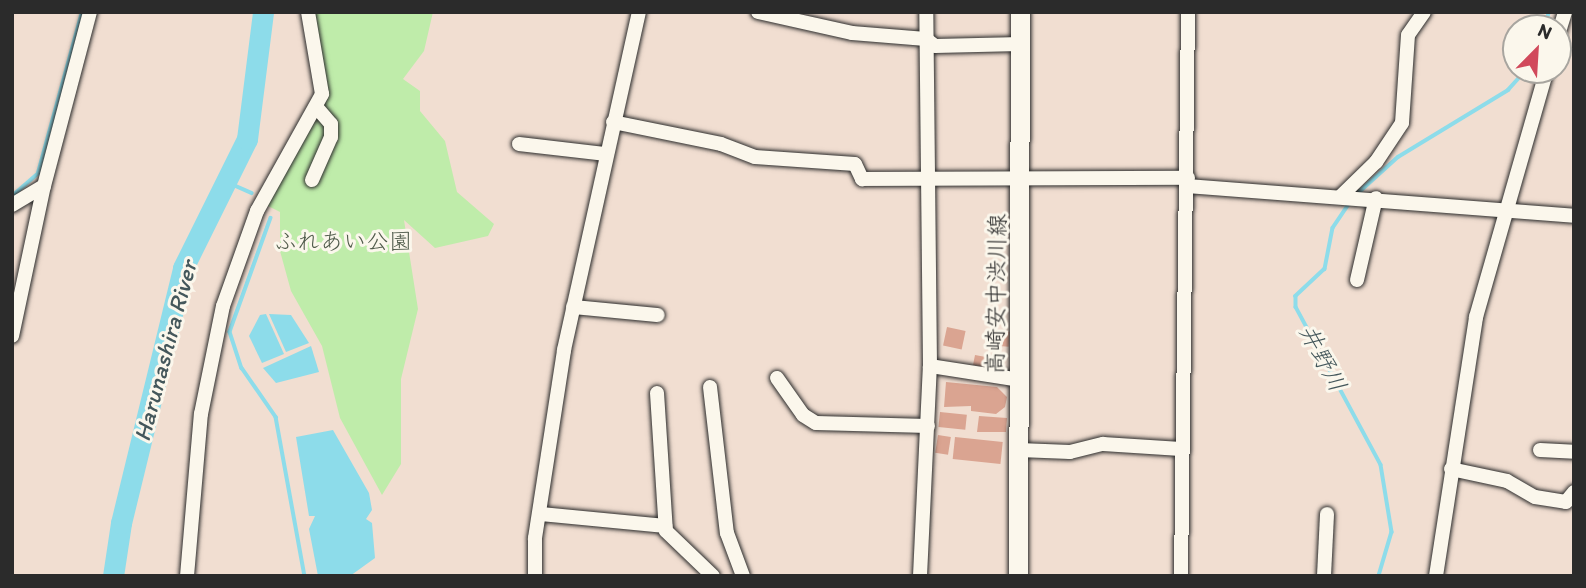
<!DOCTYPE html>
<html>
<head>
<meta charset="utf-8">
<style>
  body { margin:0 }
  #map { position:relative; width:1586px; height:588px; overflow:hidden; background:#f1ded1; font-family:Itim,"Klee One",sans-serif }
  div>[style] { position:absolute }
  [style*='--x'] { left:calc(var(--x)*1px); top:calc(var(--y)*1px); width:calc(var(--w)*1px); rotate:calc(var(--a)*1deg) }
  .green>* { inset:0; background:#bfecaa }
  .water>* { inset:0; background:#8ddcea }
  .stream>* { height:3.5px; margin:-1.75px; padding:0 1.75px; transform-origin:1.75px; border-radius:1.75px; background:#8ddcea }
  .river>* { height:21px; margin:-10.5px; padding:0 10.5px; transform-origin:10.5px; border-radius:10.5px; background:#8ddcea }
  .building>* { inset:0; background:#daa491; transform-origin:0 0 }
  .roads { filter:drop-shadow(0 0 2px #2b2b2b) drop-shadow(0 0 2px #2b2b2b) }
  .minor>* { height:14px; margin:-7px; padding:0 7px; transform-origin:7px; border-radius:7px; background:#fbf7ec }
  .major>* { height:19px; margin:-9.5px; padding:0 9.5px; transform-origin:9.5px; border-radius:9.5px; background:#fbf7ec }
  span { translate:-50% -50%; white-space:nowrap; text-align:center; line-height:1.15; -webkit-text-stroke:6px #fbf7ec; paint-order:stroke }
  .park-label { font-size:23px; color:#505b4b }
  .street-label { font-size:23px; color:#2b2b2b }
  .water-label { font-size:24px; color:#44575b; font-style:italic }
  .frame { position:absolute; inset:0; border:14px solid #2b2b2b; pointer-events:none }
  .north { position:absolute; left:1502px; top:14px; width:70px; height:70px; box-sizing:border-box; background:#fbf7ec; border:2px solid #a8a59f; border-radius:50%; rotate:24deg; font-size:19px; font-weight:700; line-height:28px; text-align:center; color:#2b2b2b }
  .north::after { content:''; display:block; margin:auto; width:24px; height:32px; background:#d1495b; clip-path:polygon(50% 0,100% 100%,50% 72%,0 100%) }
</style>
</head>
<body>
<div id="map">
  <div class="green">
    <div style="clip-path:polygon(313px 12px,433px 12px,424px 51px,403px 79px,420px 91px,420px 111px,445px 141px,457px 192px,494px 224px,488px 236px,435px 248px,404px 220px,418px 309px,401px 379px,401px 464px,382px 495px,340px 418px,322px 346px,291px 291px,280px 251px,280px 212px,264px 204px,316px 118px)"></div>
  </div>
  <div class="water">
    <div style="clip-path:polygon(266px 314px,284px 354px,262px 363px,249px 336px,260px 315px)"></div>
    <div style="clip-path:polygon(269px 314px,291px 315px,309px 343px,286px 352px)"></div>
    <div style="clip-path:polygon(311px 346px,319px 372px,276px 383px,263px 368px)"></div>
    <div style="clip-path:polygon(333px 430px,369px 493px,372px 510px,366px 519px,372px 523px,375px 558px,350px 576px,318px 576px,309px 529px,315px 516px,309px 516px,296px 437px)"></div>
  </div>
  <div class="stream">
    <div style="--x:1544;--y:28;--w:17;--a:-73"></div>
    <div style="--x:227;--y:182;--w:27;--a:24"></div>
    <div style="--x:1357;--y:194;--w:55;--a:-42.1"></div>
    <div style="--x:1398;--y:157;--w:129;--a:-31.3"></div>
    <div style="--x:1508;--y:90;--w:27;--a:-48"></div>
    <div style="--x:12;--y:196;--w:35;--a:-41"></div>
    <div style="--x:38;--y:173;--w:167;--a:-74.7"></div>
    <div style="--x:1350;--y:203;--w:30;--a:124"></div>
    <div style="--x:1333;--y:228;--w:42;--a:101"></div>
    <div style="--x:1325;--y:269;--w:40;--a:137"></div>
    <div style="--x:1296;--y:296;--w:11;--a:90"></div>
    <div style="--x:1296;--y:307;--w:179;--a:61.7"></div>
    <div style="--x:1381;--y:465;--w:68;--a:80.7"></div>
    <div style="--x:1392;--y:532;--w:46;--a:106.5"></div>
    <div style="--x:271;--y:218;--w:121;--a:109.8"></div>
    <div style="--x:230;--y:332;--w:38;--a:72"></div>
    <div style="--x:242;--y:368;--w:60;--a:55.2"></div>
    <div style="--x:276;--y:417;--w:162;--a:79.7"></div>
  </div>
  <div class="river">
    <div style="--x:113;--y:576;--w:54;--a:-81.4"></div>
    <div style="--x:121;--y:523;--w:262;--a:-76.3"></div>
    <div style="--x:183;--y:268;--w:144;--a:-63.6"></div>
    <div style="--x:247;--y:139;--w:128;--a:-82.8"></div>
  </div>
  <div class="building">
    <div style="left:947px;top:327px;width:19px;height:19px;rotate:12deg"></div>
    <div style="left:989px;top:330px;width:21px;height:15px;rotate:5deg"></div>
    <div style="left:975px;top:355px;width:15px;height:10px;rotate:11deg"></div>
    <div style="clip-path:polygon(946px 382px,997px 387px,1007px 397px,1005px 407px,996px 414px,971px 411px,971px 406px,944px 407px)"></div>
    <div style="left:940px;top:412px;width:27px;height:15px;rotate:6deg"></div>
    <div style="clip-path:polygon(979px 416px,1007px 418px,1006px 432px,977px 432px)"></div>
    <div style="left:938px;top:435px;width:13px;height:18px;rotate:9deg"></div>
    <div style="left:955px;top:437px;width:48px;height:22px;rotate:6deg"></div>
  </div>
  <div class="roads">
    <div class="minor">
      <div style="--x:758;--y:12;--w:96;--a:12.6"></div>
      <div style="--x:852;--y:33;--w:74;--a:4.6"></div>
      <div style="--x:926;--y:39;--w:11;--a:38"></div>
      <div style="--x:935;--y:46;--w:86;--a:-1.3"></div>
      <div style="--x:1558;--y:35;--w:24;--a:-73"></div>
      <div style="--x:613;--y:122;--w:110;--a:11.5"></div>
      <div style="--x:721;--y:144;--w:36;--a:21"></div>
      <div style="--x:755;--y:157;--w:100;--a:4"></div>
      <div style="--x:855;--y:164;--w:17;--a:65"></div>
      <div style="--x:862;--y:179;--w:326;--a:-0.2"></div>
      <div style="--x:519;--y:144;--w:88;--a:6.6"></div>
      <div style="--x:312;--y:180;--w:47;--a:-66.2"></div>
      <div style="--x:331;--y:137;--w:13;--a:-90"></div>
      <div style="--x:331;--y:124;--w:21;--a:-131"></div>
      <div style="--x:1187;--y:186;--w:388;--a:4.4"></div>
      <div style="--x:1341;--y:196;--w:49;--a:-44.2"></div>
      <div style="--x:1376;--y:162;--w:47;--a:-56.3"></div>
      <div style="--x:1402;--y:123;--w:88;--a:-86.1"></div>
      <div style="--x:1408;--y:35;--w:28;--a:-55"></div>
      <div style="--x:12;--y:205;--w:37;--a:-31"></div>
      <div style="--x:1357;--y:280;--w:84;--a:-77"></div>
      <div style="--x:573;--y:307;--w:85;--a:5.4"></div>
      <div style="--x:12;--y:336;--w:153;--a:-78"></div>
      <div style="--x:44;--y:186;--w:180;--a:-75.2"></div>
      <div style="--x:930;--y:366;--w:91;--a:8.8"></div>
      <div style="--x:777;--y:378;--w:45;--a:54.9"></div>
      <div style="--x:803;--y:415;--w:15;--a:32"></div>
      <div style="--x:816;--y:423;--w:112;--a:1.5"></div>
      <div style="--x:710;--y:387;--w:147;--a:83.4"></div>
      <div style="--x:727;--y:533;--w:46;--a:69.6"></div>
      <div style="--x:657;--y:393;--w:138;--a:86.3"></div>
      <div style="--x:666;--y:531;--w:65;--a:43.8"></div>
      <div style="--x:1019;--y:450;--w:51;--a:2.2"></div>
      <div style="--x:1070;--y:452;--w:34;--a:-14"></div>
      <div style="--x:1103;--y:444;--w:78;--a:3.7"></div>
      <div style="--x:1540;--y:450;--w:34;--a:3"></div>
      <div style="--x:1451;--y:469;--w:57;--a:12.1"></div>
      <div style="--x:1507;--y:481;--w:32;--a:30"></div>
      <div style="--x:1535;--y:497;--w:31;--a:9"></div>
      <div style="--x:1566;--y:502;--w:13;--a:-51"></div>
      <div style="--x:541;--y:514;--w:125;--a:5.5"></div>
      <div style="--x:187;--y:576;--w:163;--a:-85.1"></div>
      <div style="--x:201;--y:414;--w:110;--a:-78.5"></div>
      <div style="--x:223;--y:306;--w:101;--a:-70.3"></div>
      <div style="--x:257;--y:211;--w:134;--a:-60.9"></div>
      <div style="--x:322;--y:94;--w:83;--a:-99.7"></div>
      <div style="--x:535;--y:576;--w:38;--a:-90"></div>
      <div style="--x:535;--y:538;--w:190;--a:-81.2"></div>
      <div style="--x:564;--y:350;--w:346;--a:-77.5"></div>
      <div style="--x:920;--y:576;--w:210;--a:-87.3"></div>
      <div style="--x:930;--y:366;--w:354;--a:-90.6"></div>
      <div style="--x:1181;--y:576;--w:564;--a:-89.29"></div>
      <div style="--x:1324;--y:576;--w:62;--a:-87.2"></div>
      <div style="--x:1436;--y:576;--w:262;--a:-81.2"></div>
      <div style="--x:1476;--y:317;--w:257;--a:-74"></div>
    </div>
    <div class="major">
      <div style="--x:1018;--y:576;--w:564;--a:-89.8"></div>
    </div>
  </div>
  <div class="park-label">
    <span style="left:343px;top:241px">ふれあい公園</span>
  </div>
  <div class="street-label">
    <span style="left:996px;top:294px;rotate:-89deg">高崎安中渋川線</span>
  </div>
  <div class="water-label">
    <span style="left:165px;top:351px;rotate:-75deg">Harunashira River</span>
    <span style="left:1323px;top:358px;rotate:62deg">井野川</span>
  </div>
  <div class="frame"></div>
  <div class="north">N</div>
</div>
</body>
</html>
